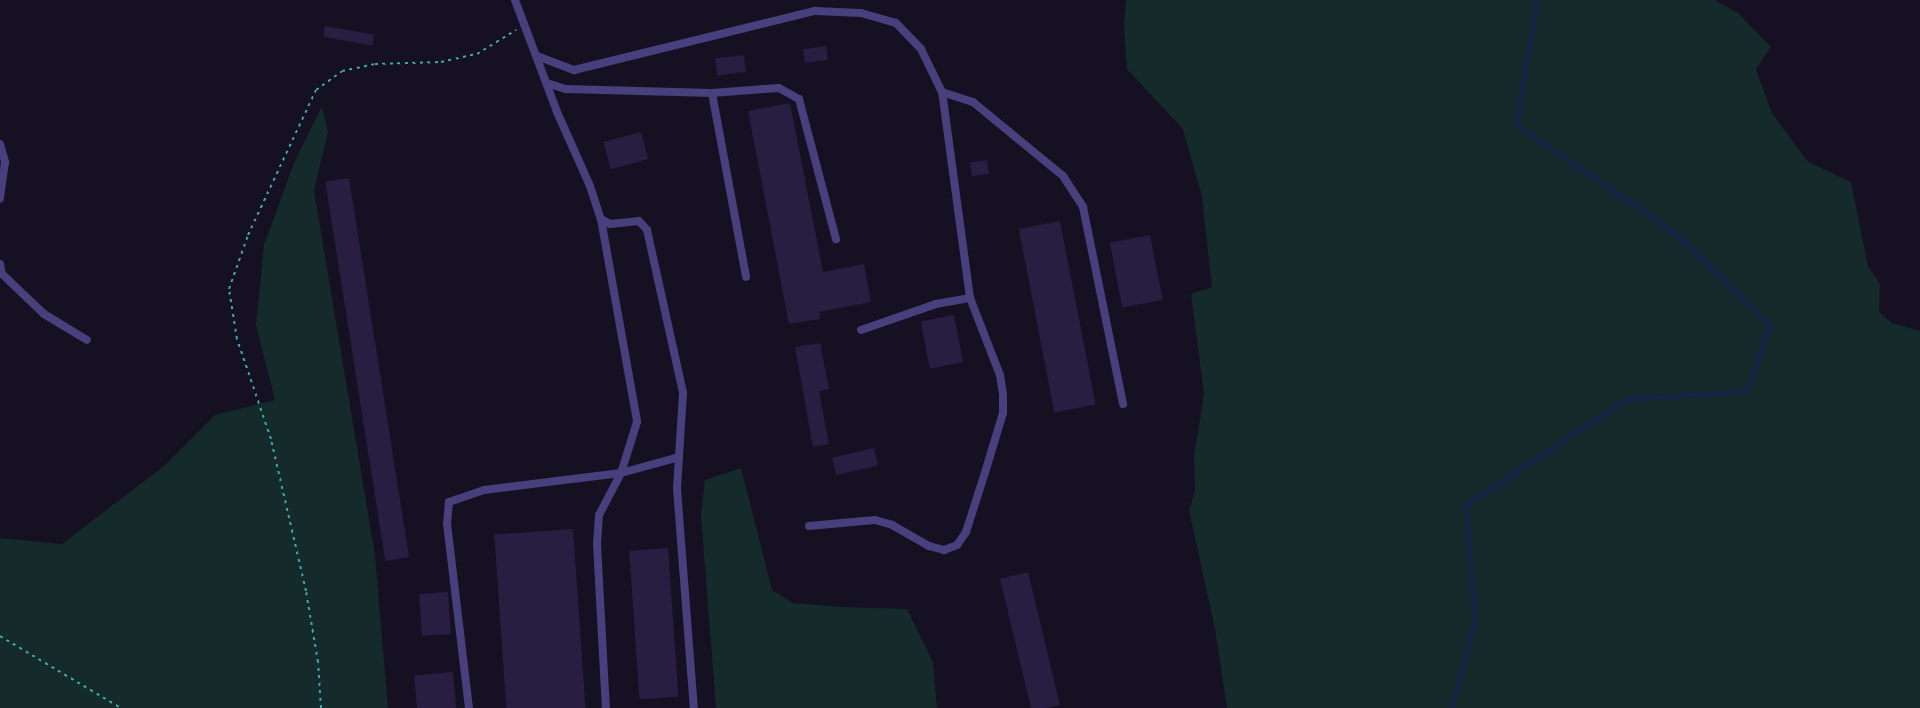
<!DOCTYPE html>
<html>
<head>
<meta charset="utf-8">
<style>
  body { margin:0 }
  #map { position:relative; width:1920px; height:708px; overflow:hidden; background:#151022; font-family:Arial,sans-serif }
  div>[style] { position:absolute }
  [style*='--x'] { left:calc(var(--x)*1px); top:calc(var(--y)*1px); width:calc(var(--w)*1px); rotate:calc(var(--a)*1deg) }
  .green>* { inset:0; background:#142a2b }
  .stream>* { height:4.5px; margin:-2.25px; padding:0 2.25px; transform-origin:2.25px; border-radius:2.25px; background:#152547 }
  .building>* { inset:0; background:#281e41; transform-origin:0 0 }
  .path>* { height:2px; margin-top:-1px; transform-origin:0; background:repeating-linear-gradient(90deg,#3ba8a9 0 3px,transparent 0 7.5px) }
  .service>* { height:8px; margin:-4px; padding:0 4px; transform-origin:4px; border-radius:4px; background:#47407c }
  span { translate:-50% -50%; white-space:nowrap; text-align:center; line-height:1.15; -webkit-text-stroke:4.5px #151022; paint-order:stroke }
</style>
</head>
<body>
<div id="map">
  <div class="green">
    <div style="clip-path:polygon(1126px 0,1714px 0,1738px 13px,1771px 47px,1756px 69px,1772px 113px,1808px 162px,1851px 182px,1868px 266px,1880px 284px,1879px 312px,1892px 323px,1920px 331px,1920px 708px,1227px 708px,1215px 629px,1189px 510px,1195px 491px,1194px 456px,1204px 394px,1191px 294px,1212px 287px,1202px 197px,1183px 129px,1127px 69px,1124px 28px)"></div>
    <div style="clip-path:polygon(322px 106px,328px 132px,314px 190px,375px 555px,388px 708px,0 708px,0 538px,62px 544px,165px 465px,215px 415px,275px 400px,256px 325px,264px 245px,294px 163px)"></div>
    <div style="clip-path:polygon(741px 468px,772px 590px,793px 603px,841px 607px,907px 609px,933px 662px,937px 708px,716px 708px,701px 515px,705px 480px)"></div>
  </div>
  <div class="stream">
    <div style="--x:1451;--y:708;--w:91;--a:-74.7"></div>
    <div style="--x:1475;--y:620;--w:115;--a:-94.5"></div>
    <div style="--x:1466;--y:505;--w:192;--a:-33.5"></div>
    <div style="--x:1626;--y:399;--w:121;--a:-3.8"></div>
    <div style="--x:1747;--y:391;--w:70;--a:-71.6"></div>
    <div style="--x:1769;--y:325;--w:136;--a:-135.9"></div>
    <div style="--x:1671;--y:230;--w:187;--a:-145.9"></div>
    <div style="--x:1516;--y:125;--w:127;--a:-80.5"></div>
  </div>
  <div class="building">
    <div style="left:325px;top:26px;width:50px;height:11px;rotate:10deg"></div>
    <div style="left:826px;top:46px;width:14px;height:23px;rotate:82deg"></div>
    <div style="left:744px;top:55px;width:17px;height:29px;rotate:83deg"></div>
    <div style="clip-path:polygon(790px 103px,823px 272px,864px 264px,871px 302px,819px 312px,820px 319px,789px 324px,748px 111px)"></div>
    <div style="left:641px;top:132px;width:28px;height:39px;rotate:75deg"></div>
    <div style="left:987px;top:160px;width:14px;height:17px;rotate:82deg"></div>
    <div style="left:349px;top:178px;width:384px;height:24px;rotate:81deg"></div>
    <div style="left:1060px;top:221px;width:187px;height:42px;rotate:79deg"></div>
    <div style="left:1150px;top:235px;width:66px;height:41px;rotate:79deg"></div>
    <div style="left:954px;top:315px;width:48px;height:34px;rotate:79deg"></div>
    <div style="clip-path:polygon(820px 343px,829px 389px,819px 391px,829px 444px,813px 447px,795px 347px)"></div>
    <div style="left:874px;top:448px;width:18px;height:43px;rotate:77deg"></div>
    <div style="left:573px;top:529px;width:180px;height:79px;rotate:86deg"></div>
    <div style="left:668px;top:548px;width:149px;height:39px;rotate:86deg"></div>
    <div style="clip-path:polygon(1028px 572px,1060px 705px,1047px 708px,1031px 708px,1000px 579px)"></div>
    <div style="left:448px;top:592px;width:42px;height:29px;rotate:86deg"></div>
    <div style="left:453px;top:672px;width:36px;height:39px;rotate:85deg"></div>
  </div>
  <div class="path">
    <div style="--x:0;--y:636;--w:141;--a:30.8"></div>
    <div style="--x:321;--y:708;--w:46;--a:-93.7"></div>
    <div style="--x:318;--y:662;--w:72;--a:-99.6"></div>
    <div style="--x:306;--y:591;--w:156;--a:-103"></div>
    <div style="--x:271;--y:439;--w:106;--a:-108.8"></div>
    <div style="--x:237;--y:339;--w:51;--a:-99.1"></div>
    <div style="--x:229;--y:289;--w:57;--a:-70.6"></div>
    <div style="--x:248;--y:235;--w:160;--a:-64.9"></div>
    <div style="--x:316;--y:90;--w:32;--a:-36"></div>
    <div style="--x:342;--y:71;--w:34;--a:-12"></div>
    <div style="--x:375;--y:64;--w:66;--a:-1.7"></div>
    <div style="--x:441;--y:62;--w:37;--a:-13"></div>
    <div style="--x:477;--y:54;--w:46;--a:-31.6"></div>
  </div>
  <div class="service">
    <div style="--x:515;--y:0;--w:120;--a:69.4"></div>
    <div style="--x:557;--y:112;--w:81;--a:66"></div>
    <div style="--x:590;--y:186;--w:35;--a:72"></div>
    <div style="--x:601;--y:219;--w:10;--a:29"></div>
    <div style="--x:610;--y:224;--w:29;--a:-6"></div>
    <div style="--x:639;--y:221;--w:12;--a:48"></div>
    <div style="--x:647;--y:230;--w:167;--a:77.5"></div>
    <div style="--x:683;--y:393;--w:96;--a:93.6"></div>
    <div style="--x:677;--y:489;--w:220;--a:85.6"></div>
    <div style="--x:537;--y:56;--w:40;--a:21"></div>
    <div style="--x:574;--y:70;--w:248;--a:-13.8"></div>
    <div style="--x:815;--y:11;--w:46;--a:2.5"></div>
    <div style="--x:861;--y:13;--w:36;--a:16"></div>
    <div style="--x:896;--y:23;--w:36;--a:46"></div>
    <div style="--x:921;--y:49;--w:48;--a:64"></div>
    <div style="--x:942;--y:92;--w:33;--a:18"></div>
    <div style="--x:973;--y:102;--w:117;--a:39.4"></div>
    <div style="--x:1063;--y:176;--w:37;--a:57"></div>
    <div style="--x:1083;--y:207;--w:201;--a:78.5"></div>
    <div style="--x:547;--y:83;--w:20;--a:18"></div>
    <div style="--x:566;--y:89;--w:146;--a:1.6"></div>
    <div style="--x:712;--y:93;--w:67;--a:-4.3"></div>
    <div style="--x:779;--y:88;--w:23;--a:29"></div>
    <div style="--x:799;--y:99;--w:145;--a:75.2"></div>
    <div style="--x:712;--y:93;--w:187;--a:79.5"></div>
    <div style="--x:0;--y:144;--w:19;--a:74"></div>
    <div style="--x:5;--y:162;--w:37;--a:98"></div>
    <div style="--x:601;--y:219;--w:206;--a:79.9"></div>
    <div style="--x:637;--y:422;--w:53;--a:107.4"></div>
    <div style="--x:621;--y:473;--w:47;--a:117.6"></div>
    <div style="--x:599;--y:515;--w:29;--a:94"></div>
    <div style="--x:597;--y:544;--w:164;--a:86.9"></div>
    <div style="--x:0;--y:264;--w:10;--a:79"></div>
    <div style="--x:2;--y:274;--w:58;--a:43.6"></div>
    <div style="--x:44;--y:314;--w:50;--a:31.2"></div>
    <div style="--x:861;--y:330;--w:79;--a:-19.1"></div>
    <div style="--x:936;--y:304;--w:35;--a:-10"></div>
    <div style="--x:809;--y:526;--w:66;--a:-5.2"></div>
    <div style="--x:875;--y:520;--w:18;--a:16"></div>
    <div style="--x:892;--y:525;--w:43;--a:29.6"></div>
    <div style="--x:929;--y:546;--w:16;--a:15"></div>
    <div style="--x:944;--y:550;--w:14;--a:-21"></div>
    <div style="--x:957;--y:545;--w:16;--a:-55"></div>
    <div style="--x:966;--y:532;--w:69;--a:-72.3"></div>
    <div style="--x:987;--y:466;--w:55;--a:-73.2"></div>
    <div style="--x:1003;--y:413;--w:19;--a:-90"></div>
    <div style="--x:1003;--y:394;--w:19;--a:-99"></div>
    <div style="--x:1000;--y:375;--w:83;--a:-111.3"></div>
    <div style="--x:970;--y:298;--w:208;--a:-97.7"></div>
    <div style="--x:469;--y:708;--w:185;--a:-96.8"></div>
    <div style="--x:447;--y:524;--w:22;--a:-85"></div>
    <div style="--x:449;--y:502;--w:37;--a:-19"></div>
    <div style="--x:484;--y:490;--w:138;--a:-7.1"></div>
    <div style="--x:621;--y:473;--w:60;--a:-15.4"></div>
  </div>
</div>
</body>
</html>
